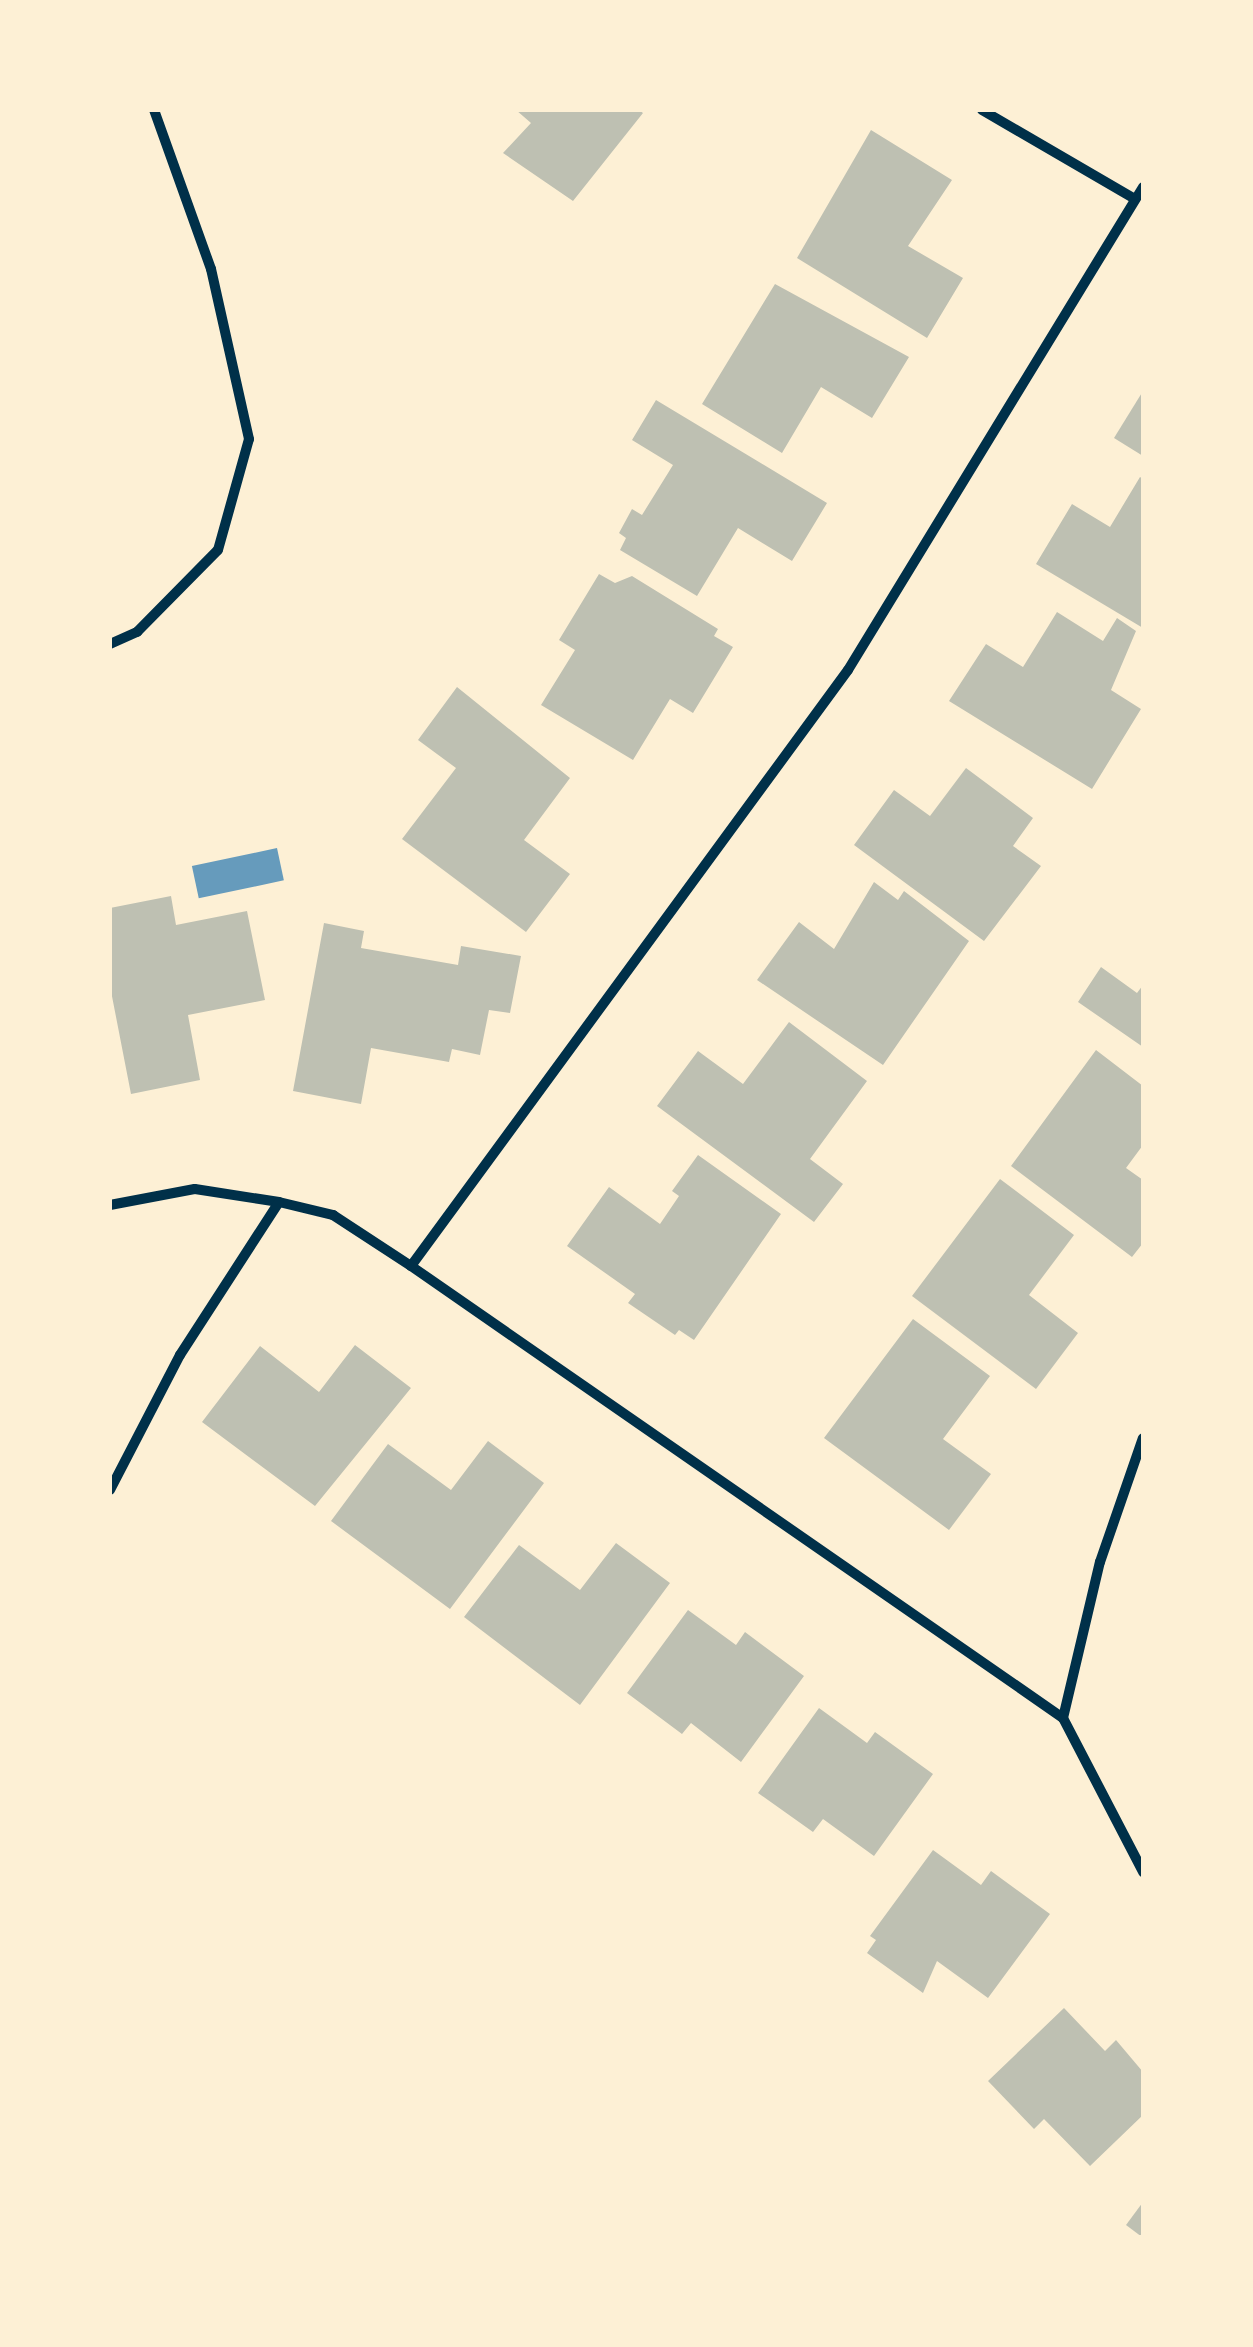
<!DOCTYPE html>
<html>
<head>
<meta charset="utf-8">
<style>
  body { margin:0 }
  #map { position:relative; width:1253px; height:2347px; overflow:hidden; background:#fdf0d5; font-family:Helvetica,sans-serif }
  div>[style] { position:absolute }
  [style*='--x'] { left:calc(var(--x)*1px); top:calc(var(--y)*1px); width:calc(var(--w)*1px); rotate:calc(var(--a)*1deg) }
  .water>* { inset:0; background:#669bbc; transform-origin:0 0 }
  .building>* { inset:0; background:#bec0b2 }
  .minor>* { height:10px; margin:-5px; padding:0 5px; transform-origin:5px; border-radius:5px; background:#003049 }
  span { translate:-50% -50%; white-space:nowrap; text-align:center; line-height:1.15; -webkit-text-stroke:10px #fdf0d5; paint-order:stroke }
  .frame { position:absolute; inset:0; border:112px solid #fdf0d5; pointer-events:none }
</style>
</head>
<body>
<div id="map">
  <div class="water">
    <div style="left:277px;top:848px;width:33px;height:87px;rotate:78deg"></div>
  </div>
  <div class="building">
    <div style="clip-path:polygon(516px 110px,639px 110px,643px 113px,573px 201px,503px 153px,531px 123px)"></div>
    <div style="clip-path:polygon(871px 130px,952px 180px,908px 246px,963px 278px,927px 338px,797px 258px)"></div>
    <div style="clip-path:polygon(775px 284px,909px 357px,872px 418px,821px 387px,782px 453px,702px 404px)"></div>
    <div style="clip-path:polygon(1143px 391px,1143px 456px,1114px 438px)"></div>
    <div style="clip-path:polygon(656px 400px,827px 503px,792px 561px,738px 528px,697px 596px,620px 550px,626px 538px,619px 533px,632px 509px,642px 515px,673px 465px,632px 440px)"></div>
    <div style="clip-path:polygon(1140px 477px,1143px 479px,1143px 628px,1036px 564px,1072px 504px,1110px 527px)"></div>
    <div style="clip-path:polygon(599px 574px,615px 583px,632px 576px,718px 629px,714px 636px,733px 647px,693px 713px,670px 699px,633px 760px,541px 705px,575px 650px,559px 640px)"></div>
    <div style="clip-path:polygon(1057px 612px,1103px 641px,1117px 618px,1136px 631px,1111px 690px,1141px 709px,1092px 789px,949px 701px,986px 644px,1023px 667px)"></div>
    <div style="clip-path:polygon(457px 687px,570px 778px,524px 840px,570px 874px,526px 932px,402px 839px,456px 768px,418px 740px)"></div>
    <div style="clip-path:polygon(966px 768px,1033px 818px,1013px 846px,1041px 866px,984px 941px,854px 845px,894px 790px,930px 816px)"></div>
    <div style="clip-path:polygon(874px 882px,898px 900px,904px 891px,969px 941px,883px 1065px,757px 980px,799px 922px,834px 949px)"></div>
    <div style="clip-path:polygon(171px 896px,176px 925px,247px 911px,265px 1000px,188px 1015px,200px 1080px,131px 1094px,110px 986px,110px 908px)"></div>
    <div style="clip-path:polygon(324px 923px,364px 931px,361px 948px,458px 965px,461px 946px,521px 956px,510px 1013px,489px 1010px,480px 1055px,452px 1049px,449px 1062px,371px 1048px,361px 1104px,293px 1091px)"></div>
    <div style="clip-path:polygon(1101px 967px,1137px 993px,1143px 985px,1143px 1047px,1078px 1002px)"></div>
    <div style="clip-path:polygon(789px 1022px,867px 1081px,810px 1159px,843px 1184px,814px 1222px,657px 1106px,698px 1051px,743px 1084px)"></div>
    <div style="clip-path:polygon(1096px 1050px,1143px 1086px,1143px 1145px,1126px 1168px,1143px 1180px,1143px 1243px,1132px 1257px,1011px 1166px)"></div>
    <div style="clip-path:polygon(698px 1155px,781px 1214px,694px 1340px,679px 1330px,675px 1335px,628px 1303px,635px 1294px,567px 1246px,609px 1187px,660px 1224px,679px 1196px,672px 1191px)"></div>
    <div style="clip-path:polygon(1000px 1179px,1074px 1235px,1029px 1295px,1078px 1333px,1036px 1389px,912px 1296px)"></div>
    <div style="clip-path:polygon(913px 1319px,990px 1376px,943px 1439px,991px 1474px,949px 1530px,824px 1438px)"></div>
    <div style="clip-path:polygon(355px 1345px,411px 1388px,315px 1506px,202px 1422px,260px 1346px,319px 1392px)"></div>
    <div style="clip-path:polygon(488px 1441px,544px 1483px,450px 1609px,331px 1521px,388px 1444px,451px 1490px)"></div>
    <div style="clip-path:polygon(616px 1543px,670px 1583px,580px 1705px,464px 1617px,519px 1545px,580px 1590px)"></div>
    <div style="clip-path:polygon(688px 1610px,736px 1645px,745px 1632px,804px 1676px,741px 1762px,691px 1723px,682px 1734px,627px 1693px)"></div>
    <div style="clip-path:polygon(819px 1708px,867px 1743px,875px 1732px,933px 1774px,874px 1856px,823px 1819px,813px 1832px,758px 1793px)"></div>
    <div style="clip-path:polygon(933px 1850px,981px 1885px,991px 1871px,1050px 1914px,988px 1998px,937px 1961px,923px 1993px,867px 1953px,876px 1940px,870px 1936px)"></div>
    <div style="clip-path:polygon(1064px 2008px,1105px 2051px,1116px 2040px,1143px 2072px,1143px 2115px,1090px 2166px,1044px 2119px,1034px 2129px,988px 2081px)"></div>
    <div style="clip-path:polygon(1143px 2202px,1143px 2237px,1142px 2237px,1126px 2225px)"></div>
  </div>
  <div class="minor">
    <div style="--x:982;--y:110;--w:177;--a:30.2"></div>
    <div style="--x:110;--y:644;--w:30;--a:-24"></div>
    <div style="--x:137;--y:632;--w:115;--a:-45.4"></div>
    <div style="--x:218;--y:550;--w:115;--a:-74.4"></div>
    <div style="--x:249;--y:439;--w:174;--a:-102.6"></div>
    <div style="--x:211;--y:269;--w:169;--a:-109.7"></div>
    <div style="--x:110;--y:1205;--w:86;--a:-10.7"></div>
    <div style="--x:195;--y:1189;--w:85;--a:8.8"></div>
    <div style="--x:279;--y:1202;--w:56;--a:13.5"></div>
    <div style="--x:333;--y:1215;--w:93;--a:33.2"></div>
    <div style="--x:411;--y:1266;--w:793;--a:34.73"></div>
    <div style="--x:1063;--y:1718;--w:174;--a:62.5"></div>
    <div style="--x:411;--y:1266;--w:739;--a:-53.75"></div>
    <div style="--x:848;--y:670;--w:566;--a:-58.58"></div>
    <div style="--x:110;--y:1490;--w:152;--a:-62.6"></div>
    <div style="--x:180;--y:1355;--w:182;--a:-57.1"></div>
    <div style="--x:1063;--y:1718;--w:160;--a:-76.7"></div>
    <div style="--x:1100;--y:1562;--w:131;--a:-70.9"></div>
  </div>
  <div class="frame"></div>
</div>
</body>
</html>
